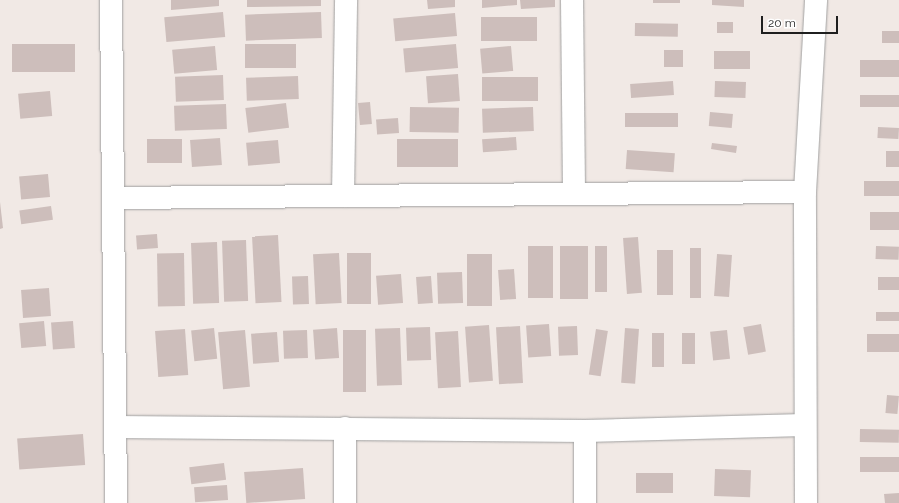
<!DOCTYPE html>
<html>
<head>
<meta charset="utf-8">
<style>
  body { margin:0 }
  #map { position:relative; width:899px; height:503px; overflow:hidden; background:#f1e9e5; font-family:Raleway,sans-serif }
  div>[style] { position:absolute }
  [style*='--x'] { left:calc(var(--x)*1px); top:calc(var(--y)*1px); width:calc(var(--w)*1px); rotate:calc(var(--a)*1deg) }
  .building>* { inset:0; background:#cdbebb; transform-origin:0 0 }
  .roads { filter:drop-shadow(0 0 1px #a0a0a0) drop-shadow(0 0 1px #a0a0a0) }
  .minor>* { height:22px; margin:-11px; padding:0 11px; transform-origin:11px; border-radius:11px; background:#fff }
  span { translate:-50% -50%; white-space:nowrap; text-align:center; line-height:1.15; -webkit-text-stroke:4px #fff; paint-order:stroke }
  .scale { position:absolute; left:761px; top:16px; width:77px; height:18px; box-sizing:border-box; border:2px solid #1f1f1f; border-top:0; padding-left:5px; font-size:12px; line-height:14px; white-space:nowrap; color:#1f1f1f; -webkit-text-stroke:3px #fff; paint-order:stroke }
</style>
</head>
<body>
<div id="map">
  <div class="building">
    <div style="clip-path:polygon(171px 0,219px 0,219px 6px,171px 10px)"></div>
    <div style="clip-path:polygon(247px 0,321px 0,321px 6px,247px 7px)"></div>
    <div style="clip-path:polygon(427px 0,455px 0,455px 7px,428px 9px)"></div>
    <div style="clip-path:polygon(482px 0,517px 0,517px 5px,482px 8px)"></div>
    <div style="clip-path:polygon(520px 0,555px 0,555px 7px,521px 9px)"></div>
    <div style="left:653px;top:0;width:27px;height:3px"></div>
    <div style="clip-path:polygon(712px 0,744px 0,744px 7px,712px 5px)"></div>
    <div style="left:223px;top:12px;width:25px;height:59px;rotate:85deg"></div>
    <div style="left:321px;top:12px;width:26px;height:76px;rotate:88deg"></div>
    <div style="left:455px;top:13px;width:23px;height:62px;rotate:85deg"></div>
    <div style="left:481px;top:17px;width:56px;height:24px"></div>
    <div style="left:717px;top:22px;width:16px;height:11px"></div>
    <div style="left:635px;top:23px;width:43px;height:13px;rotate:1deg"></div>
    <div style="left:899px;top:31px;width:12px;height:17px;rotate:90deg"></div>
    <div style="left:75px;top:44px;width:28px;height:63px;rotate:90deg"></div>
    <div style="left:296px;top:44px;width:24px;height:51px;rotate:90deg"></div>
    <div style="left:456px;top:44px;width:24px;height:53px;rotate:85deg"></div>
    <div style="left:215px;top:46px;width:24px;height:43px;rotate:85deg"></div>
    <div style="left:511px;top:46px;width:25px;height:31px;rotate:85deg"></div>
    <div style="left:664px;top:50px;width:19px;height:17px"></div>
    <div style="left:750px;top:51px;width:18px;height:36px;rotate:90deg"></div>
    <div style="left:860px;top:60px;width:39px;height:17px"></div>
    <div style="left:458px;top:74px;width:27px;height:32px;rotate:86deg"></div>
    <div style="left:223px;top:75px;width:25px;height:48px;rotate:88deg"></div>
    <div style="left:298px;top:76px;width:23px;height:52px;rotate:88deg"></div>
    <div style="left:538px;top:77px;width:24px;height:56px;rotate:90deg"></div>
    <div style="left:673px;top:81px;width:14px;height:43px;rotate:86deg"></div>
    <div style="left:715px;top:81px;width:31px;height:16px;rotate:2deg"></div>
    <div style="left:50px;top:91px;width:25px;height:32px;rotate:85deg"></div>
    <div style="left:899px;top:95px;width:12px;height:39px;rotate:90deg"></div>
    <div style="left:370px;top:102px;width:22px;height:12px;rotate:85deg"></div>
    <div style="left:286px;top:103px;width:25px;height:41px;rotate:83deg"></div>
    <div style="left:226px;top:104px;width:25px;height:52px;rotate:88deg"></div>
    <div style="left:410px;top:107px;width:49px;height:25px;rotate:1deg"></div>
    <div style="left:533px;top:107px;width:24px;height:51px;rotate:88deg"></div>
    <div style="left:710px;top:112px;width:23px;height:14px;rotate:5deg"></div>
    <div style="left:625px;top:113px;width:53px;height:14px"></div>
    <div style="left:398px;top:118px;width:15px;height:22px;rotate:86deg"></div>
    <div style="left:878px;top:127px;width:21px;height:11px;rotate:3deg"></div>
    <div style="left:516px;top:137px;width:13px;height:34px;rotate:86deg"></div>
    <div style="left:220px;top:138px;width:27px;height:30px;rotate:86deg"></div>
    <div style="left:147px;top:139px;width:35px;height:24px"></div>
    <div style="left:397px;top:139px;width:61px;height:28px"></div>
    <div style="left:278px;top:140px;width:23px;height:32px;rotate:85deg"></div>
    <div style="clip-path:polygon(712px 143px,737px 146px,736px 153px,711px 149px)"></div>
    <div style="left:627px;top:150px;width:48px;height:19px;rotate:4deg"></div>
    <div style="left:886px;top:151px;width:13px;height:16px"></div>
    <div style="left:48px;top:174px;width:23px;height:29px;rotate:85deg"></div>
    <div style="left:899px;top:181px;width:15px;height:35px;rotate:90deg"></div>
    <div style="clip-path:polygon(0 202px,3px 228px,0 229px)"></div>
    <div style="left:51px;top:206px;width:14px;height:32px;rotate:82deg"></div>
    <div style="left:899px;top:212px;width:18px;height:29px;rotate:90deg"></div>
    <div style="left:157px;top:234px;width:14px;height:21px;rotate:86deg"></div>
    <div style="left:278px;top:235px;width:67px;height:26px;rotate:87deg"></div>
    <div style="left:638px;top:237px;width:56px;height:15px;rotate:86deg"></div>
    <div style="left:246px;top:240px;width:61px;height:24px;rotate:88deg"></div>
    <div style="left:217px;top:242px;width:61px;height:26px;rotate:88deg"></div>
    <div style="left:528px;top:246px;width:25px;height:52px"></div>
    <div style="left:560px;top:246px;width:28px;height:53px"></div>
    <div style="left:595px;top:246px;width:12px;height:46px"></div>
    <div style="left:876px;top:246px;width:23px;height:13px;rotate:2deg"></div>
    <div style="left:690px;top:248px;width:11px;height:50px"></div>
    <div style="left:657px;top:250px;width:16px;height:45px"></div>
    <div style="left:184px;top:253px;width:53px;height:27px;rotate:89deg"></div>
    <div style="left:339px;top:253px;width:50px;height:26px;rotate:87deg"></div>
    <div style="left:347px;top:253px;width:24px;height:51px"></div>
    <div style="left:467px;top:254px;width:25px;height:52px"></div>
    <div style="left:717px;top:254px;width:15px;height:42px;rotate:4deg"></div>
    <div style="left:514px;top:269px;width:30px;height:16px;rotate:86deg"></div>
    <div style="left:462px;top:272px;width:31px;height:25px;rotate:88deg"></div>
    <div style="left:401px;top:274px;width:29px;height:25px;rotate:86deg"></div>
    <div style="left:308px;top:276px;width:28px;height:16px;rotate:88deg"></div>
    <div style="left:431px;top:276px;width:27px;height:15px;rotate:86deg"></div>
    <div style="left:878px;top:277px;width:21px;height:13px"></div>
    <div style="left:49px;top:288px;width:28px;height:28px;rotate:86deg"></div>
    <div style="left:899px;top:312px;width:9px;height:23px;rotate:90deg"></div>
    <div style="left:44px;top:321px;width:25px;height:25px;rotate:85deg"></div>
    <div style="left:73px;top:321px;width:27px;height:22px;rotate:86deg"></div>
    <div style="left:549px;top:324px;width:32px;height:23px;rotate:86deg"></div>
    <div style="left:761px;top:324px;width:28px;height:18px;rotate:80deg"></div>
    <div style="left:489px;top:325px;width:56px;height:24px;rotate:86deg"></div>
    <div style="left:520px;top:326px;width:57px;height:24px;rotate:87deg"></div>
    <div style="left:577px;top:326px;width:29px;height:19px;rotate:88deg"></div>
    <div style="left:430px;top:327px;width:33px;height:24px;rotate:88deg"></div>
    <div style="left:214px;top:328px;width:31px;height:23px;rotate:84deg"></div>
    <div style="left:337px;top:328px;width:30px;height:24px;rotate:86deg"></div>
    <div style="left:400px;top:328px;width:57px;height:25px;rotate:88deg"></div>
    <div style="left:625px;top:328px;width:14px;height:55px;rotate:4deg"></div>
    <div style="left:185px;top:329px;width:46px;height:30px;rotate:86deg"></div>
    <div style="left:596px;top:329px;width:12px;height:46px;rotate:9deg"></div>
    <div style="left:245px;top:330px;width:57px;height:27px;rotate:85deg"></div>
    <div style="left:307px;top:330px;width:28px;height:24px;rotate:88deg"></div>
    <div style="left:343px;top:330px;width:23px;height:62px"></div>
    <div style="left:727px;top:330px;width:29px;height:17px;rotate:84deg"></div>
    <div style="left:458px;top:331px;width:56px;height:23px;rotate:87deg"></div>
    <div style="left:277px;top:332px;width:30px;height:26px;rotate:86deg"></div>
    <div style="left:652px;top:333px;width:12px;height:34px"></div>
    <div style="left:695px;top:333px;width:31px;height:13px;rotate:90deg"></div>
    <div style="left:899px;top:334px;width:18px;height:32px;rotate:90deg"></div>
    <div style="left:887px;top:395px;width:12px;height:18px;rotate:5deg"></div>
    <div style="left:860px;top:429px;width:39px;height:13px;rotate:1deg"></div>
    <div style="left:83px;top:434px;width:31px;height:66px;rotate:86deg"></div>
    <div style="left:899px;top:457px;width:15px;height:39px;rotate:90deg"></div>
    <div style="left:224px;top:463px;width:17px;height:35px;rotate:83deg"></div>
    <div style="left:303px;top:468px;width:31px;height:59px;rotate:86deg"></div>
    <div style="left:715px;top:469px;width:36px;height:27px;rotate:2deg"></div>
    <div style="left:636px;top:473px;width:37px;height:20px"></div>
    <div style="left:227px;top:485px;width:15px;height:33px;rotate:86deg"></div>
    <div style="clip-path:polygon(899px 493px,899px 503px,885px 503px,884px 494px)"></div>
  </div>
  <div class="roads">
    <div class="minor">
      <div style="--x:111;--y:0;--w:503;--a:89.43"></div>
      <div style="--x:572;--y:0;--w:194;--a:89.4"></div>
      <div style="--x:343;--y:196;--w:196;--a:-89.1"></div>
      <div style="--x:114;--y:198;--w:691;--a:-0.5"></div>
      <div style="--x:115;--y:427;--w:470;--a:0.5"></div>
      <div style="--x:585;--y:431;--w:219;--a:-1.6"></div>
      <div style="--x:345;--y:428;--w:75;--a:90"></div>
      <div style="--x:585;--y:503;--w:72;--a:-90"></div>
      <div style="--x:806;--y:503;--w:311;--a:-90.2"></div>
      <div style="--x:805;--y:192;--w:192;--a:-86.7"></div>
    </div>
  </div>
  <div class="scale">20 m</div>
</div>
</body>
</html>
